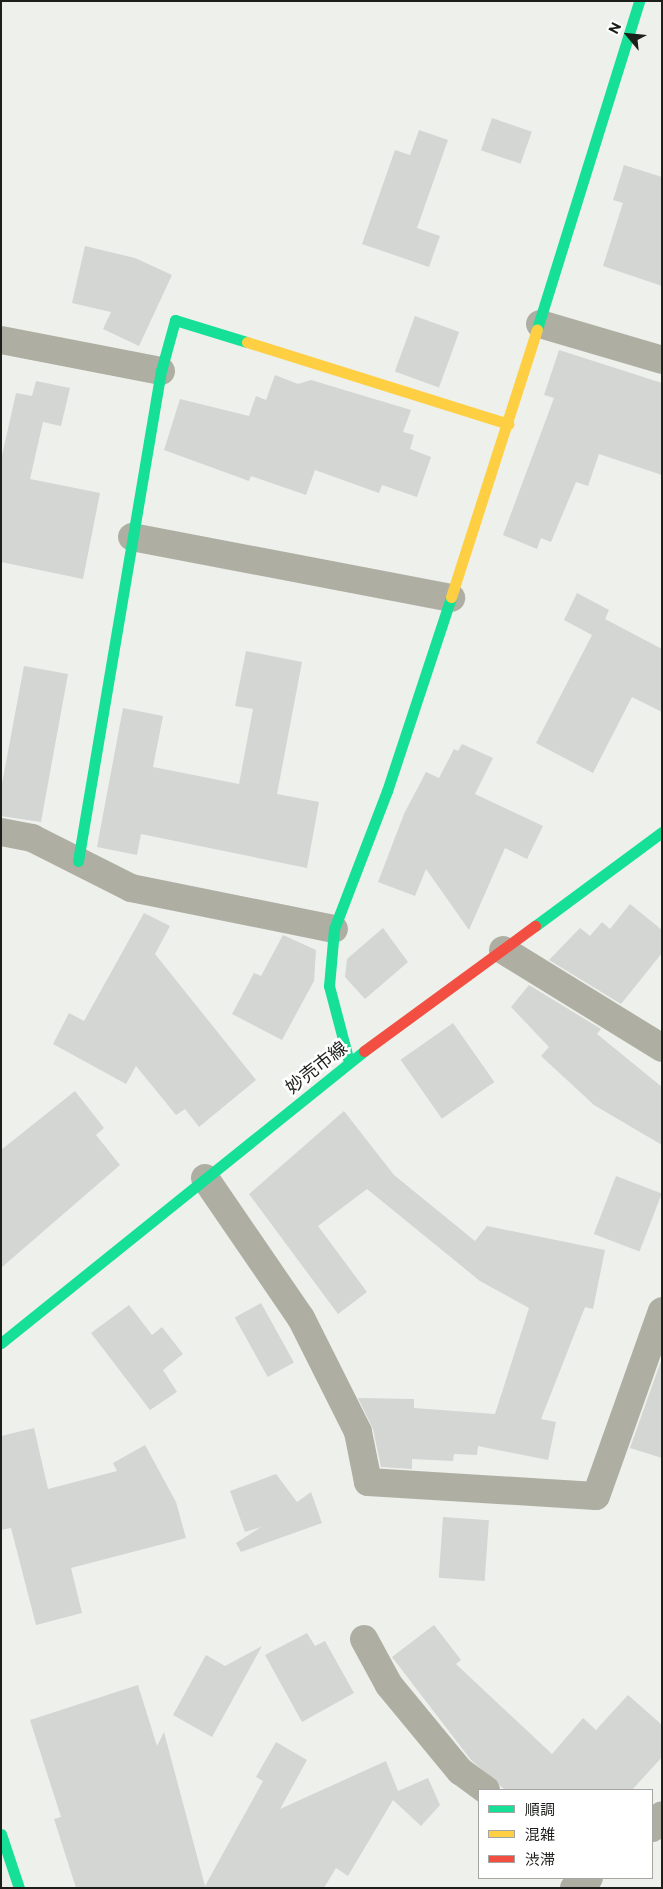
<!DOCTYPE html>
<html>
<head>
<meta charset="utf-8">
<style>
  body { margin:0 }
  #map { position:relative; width:663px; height:1889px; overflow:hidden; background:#edf0eb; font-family:Commissioner,"Noto Sans JP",sans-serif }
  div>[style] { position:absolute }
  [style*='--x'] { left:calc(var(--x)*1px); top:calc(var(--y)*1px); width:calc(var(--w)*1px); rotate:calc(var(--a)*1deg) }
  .building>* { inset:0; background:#d3d6d3; transform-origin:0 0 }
  .street>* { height:28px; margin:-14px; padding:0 14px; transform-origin:14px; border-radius:14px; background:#afaea3 }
  .fast>* { height:11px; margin:-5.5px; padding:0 5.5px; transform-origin:5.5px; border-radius:5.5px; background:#16e098 }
  .slow>* { height:11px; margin:-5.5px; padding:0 5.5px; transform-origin:5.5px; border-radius:5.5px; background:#ffcf43 }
  .jam>* { height:11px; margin:-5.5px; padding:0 5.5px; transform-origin:5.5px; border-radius:5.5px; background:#f24e42 }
  span { translate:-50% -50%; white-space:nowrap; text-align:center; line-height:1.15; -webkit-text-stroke:5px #fff; paint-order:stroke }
  .street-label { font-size:18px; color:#1d1f1b }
  .frame { position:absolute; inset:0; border:2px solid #1d1f1b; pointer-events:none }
  .legend { position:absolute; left:478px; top:1789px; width:175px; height:90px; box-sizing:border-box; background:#fff; border:1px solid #a5a5a4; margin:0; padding:6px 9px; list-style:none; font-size:15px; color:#1d1f1b }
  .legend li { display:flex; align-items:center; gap:10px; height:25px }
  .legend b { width:25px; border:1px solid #a5a5a4 }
  .north { position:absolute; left:603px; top:10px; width:50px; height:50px; -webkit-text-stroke:4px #fff; paint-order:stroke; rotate:298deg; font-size:14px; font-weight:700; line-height:20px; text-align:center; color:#1d1f1b }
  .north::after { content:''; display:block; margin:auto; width:18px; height:22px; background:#1d1f1b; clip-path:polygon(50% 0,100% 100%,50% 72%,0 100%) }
</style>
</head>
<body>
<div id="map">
  <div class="building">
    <div style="left:492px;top:118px;width:42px;height:34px;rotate:19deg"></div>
    <div style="clip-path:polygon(419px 130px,448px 140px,417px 228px,440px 236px,429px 267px,362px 244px,395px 150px,410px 155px)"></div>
    <div style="clip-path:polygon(624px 165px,662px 177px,662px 286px,603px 266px,623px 203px,613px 200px)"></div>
    <div style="clip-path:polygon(85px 246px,135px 258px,172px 275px,139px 346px,103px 329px,111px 312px,72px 303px)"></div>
    <div style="left:415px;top:316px;width:47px;height:59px;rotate:20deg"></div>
    <div style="clip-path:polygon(559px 350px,662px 383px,662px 475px,599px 454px,588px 486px,576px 482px,551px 542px,541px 538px,537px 549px,503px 535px,554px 398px,544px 395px)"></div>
    <div style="clip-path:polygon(275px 375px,298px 384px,311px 380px,411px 410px,403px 432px,414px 435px,410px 449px,431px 457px,417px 497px,382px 485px,379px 493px,315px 470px,306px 495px,251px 476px,249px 481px,164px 450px,180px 399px,249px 416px,256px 396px,266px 400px)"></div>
    <div style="clip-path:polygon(36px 381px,70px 388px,61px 426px,43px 422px,30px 479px,100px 493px,83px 579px,1px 562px,1px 460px,16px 393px,32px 396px)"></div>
    <div style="clip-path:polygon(577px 593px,609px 610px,605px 619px,662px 649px,662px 712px,632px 697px,593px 773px,536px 743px,592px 635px,564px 620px)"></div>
    <div style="clip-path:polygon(246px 651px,302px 662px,277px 794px,319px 802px,307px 868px,141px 834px,137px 855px,97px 847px,123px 708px,163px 716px,153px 767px,239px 784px,253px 709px,235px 706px)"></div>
    <div style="clip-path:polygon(24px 666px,68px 674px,41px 822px,1px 816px,1px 789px)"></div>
    <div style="clip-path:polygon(462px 744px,493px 758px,475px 794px,543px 826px,527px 859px,505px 848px,469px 930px,426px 869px,415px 896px,378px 882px,404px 814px,426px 772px,439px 778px,454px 749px,458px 751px)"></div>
    <div style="clip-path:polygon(630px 904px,662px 930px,662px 953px,621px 1004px,549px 960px,580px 928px,590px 936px,602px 922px,610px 929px)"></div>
    <div style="clip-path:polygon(144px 913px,170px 926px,155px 954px,256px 1080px,199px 1127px,185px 1109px,176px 1115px,136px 1066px,126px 1084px,53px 1044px,69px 1013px,84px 1021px)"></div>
    <div style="clip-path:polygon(383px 928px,408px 962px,365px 999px,345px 977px,347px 959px)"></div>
    <div style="clip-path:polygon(283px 935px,316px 950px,314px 981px,282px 1040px,232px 1014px,254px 973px,261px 976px)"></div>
    <div style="clip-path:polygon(529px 985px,601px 1029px,597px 1034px,662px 1087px,662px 1145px,594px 1105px,541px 1056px,549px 1047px,511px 1007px)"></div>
    <div style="left:453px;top:1023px;width:72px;height:64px;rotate:55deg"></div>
    <div style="clip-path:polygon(75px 1091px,104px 1128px,96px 1135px,120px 1165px,1px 1268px,1px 1150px)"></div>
    <div style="clip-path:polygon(344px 1111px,394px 1175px,475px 1241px,487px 1226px,605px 1250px,593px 1309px,585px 1307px,541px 1419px,556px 1422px,548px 1460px,478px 1446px,477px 1455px,454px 1454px,453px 1461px,412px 1459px,412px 1469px,381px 1467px,373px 1429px,358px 1398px,414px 1399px,414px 1408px,495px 1414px,529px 1308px,480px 1281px,367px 1189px,318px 1226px,367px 1292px,338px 1314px,249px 1194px)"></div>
    <div style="left:616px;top:1176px;width:49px;height:62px;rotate:21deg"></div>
    <div style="left:261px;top:1303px;width:68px;height:30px;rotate:61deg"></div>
    <div style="clip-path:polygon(129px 1305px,152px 1335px,162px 1327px,183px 1354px,163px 1370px,177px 1392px,150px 1410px,91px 1333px)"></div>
    <div style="clip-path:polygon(662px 1358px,662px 1458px,630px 1448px)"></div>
    <div style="clip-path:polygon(34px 1428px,48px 1489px,117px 1471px,113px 1463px,145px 1445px,176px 1502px,186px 1538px,71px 1568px,82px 1613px,36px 1625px,11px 1528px,1px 1530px,1px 1436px)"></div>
    <div style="clip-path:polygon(276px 1474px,297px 1502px,311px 1492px,322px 1523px,241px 1552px,236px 1543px,261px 1527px,245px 1532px,230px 1491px)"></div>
    <div style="left:443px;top:1517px;width:46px;height:61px;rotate:4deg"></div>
    <div style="clip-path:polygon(434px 1625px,461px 1660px,456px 1664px,552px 1754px,583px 1718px,596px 1730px,628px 1695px,662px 1725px,662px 1757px,632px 1790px,505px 1790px,471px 1760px,392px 1657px)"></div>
    <div style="clip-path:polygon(307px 1633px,315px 1646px,325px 1641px,354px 1693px,302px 1722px,265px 1655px)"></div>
    <div style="clip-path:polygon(262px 1646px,212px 1737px,173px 1715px,206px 1655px,225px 1666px)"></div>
    <div style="clip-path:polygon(138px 1685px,157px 1746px,164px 1732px,205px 1886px,263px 1781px,256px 1777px,276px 1742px,307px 1760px,280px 1809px,386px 1761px,398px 1791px,428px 1778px,440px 1805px,421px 1826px,393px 1800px,348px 1876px,336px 1868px,324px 1888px,76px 1888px,54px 1819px,61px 1817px,30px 1720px)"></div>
  </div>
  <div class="street">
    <div style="--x:540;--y:324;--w:127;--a:16.4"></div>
    <div style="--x:1;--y:340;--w:163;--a:11"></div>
    <div style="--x:132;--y:537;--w:325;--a:10.8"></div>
    <div style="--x:1;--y:832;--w:32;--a:11"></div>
    <div style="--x:32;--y:838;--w:111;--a:26.8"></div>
    <div style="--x:131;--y:888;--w:207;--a:11.4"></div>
    <div style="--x:503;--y:950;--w:187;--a:31.6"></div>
    <div style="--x:205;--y:1178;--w:170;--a:55.6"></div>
    <div style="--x:301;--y:1318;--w:127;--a:63.4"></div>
    <div style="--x:358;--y:1432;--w:51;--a:78.7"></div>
    <div style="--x:368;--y:1482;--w:228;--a:3.5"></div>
    <div style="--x:596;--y:1496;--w:196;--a:-70.4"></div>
    <div style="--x:364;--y:1639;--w:52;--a:61.5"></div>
    <div style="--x:389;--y:1685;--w:112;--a:50.5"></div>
    <div style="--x:460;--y:1771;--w:32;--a:36"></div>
    <div style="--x:652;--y:1828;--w:16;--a:-52"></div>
    <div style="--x:574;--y:1888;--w:18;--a:-34"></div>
  </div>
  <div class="fast">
    <div style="--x:537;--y:329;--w:343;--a:-72.7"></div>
    <div style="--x:78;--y:861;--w:497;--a:-80.4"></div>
    <div style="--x:161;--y:371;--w:53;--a:-74.6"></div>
    <div style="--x:175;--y:320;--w:75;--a:17"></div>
    <div style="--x:535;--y:926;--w:158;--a:-36.5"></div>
    <div style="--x:349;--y:1062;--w:79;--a:-104.7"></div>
    <div style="--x:329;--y:986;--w:57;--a:-85"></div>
    <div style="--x:334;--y:929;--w:148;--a:-69"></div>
    <div style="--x:387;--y:791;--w:204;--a:-71.7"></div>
    <div style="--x:1;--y:1343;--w:466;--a:-38.8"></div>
    <div style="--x:1;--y:1834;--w:57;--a:71.6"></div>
  </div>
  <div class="slow">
    <div style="--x:247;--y:342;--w:274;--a:17.4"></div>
    <div style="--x:451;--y:597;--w:281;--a:-72.2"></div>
  </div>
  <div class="jam">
    <div style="--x:364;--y:1051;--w:212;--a:-36.2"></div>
  </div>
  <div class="street-label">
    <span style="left:316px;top:1067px;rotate:-38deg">妙売市線</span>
  </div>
  <div class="frame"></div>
  <ul class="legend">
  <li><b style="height:6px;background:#16e098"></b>順調</li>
  <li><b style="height:6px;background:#ffcf43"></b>混雑</li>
  <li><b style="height:6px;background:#f24e42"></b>渋滞</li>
  </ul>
  <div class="north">N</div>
</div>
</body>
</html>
